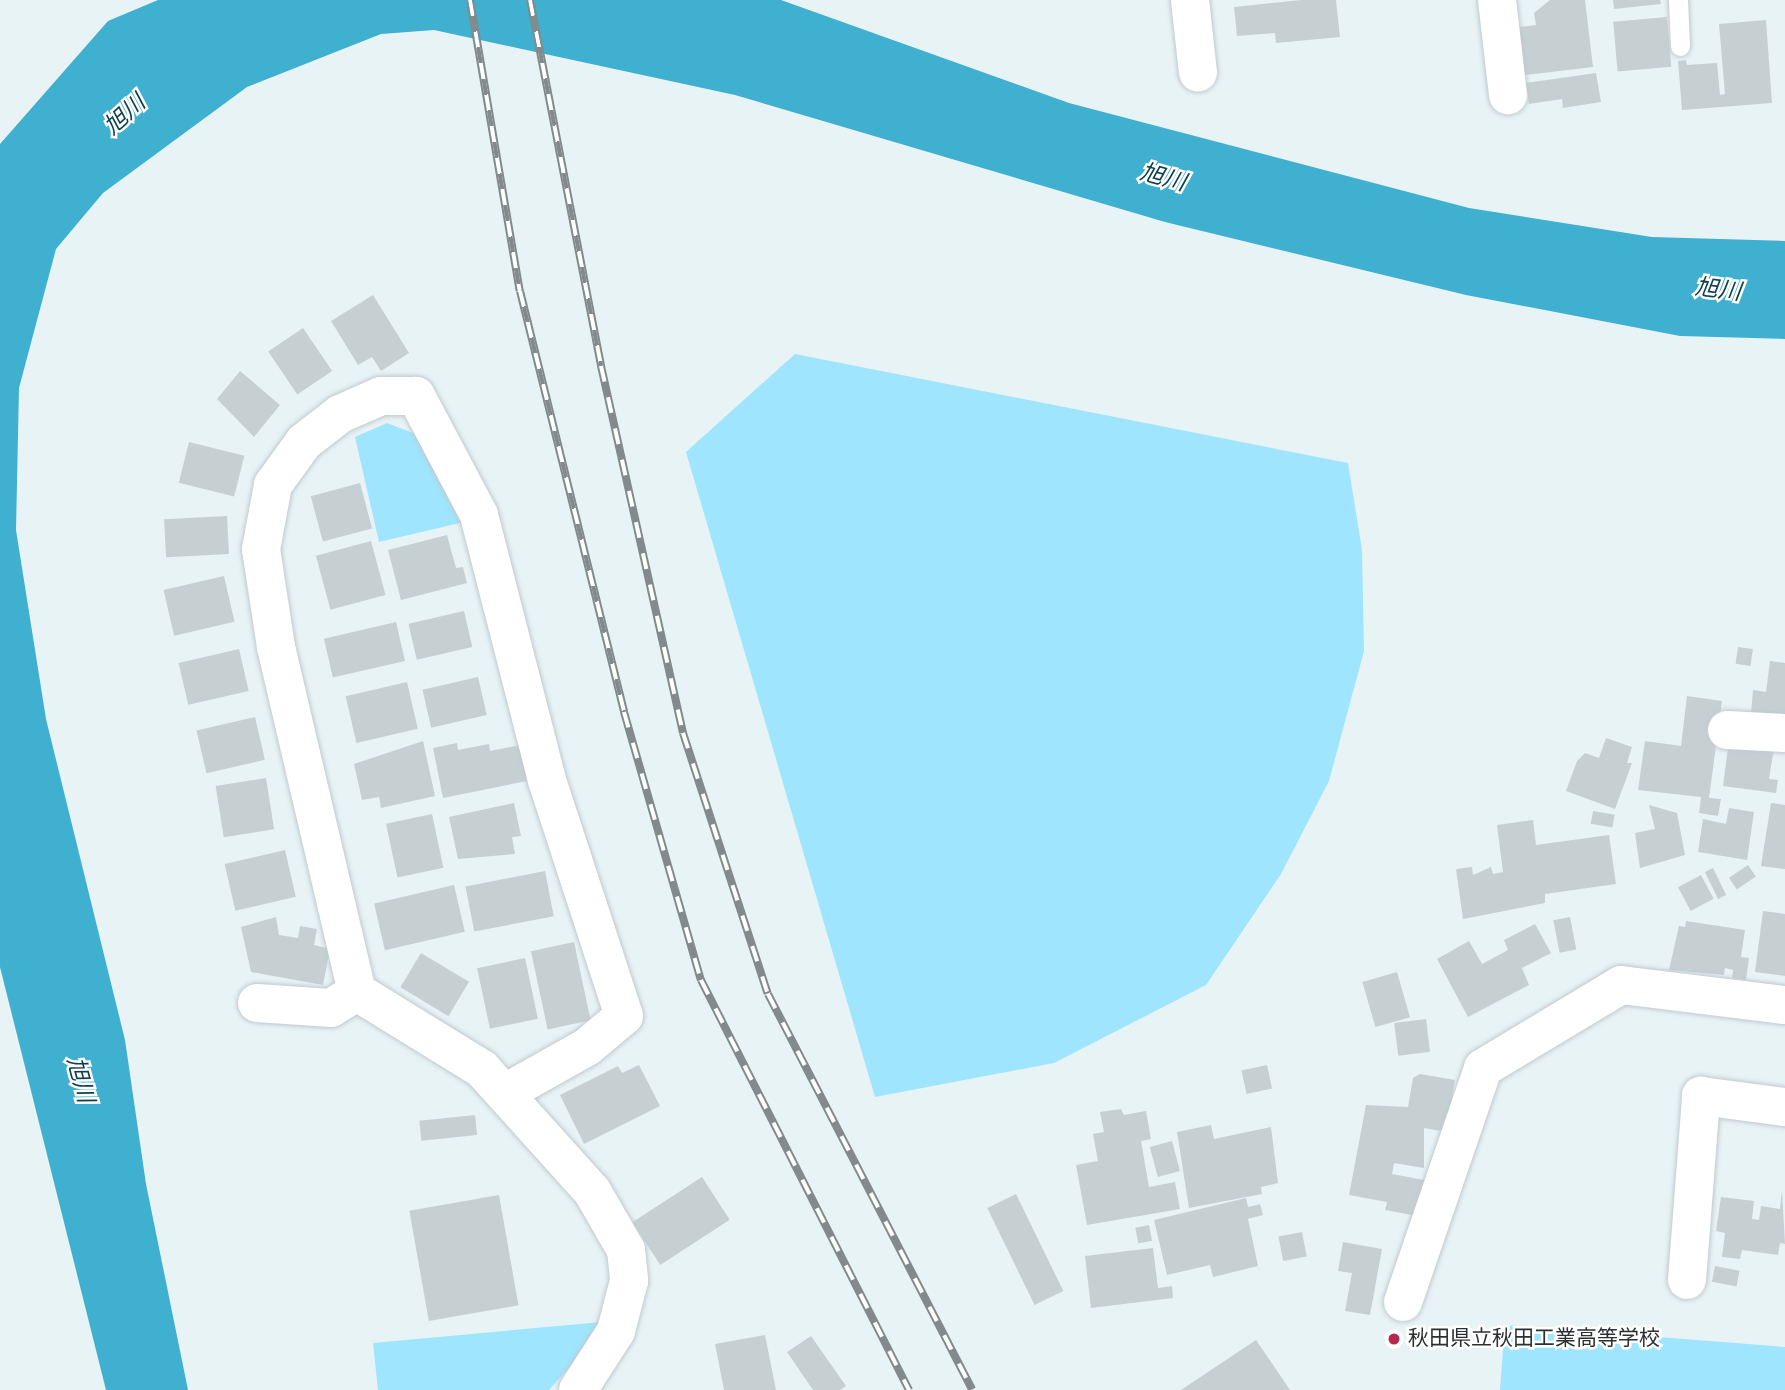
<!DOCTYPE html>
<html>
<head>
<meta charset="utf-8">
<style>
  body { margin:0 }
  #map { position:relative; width:1785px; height:1390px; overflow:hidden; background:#e8f3f6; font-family:"Varela Round","Noto Sans JP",sans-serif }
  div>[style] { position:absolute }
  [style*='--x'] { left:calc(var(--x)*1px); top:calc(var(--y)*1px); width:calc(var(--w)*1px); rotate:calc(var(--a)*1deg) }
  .green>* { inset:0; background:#9fe5fd }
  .water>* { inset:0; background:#40b0d1 }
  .building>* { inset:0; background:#c6d0d3; transform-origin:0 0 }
  .roads { filter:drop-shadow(0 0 2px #c0cace) drop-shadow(0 0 2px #c0cace) }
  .lane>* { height:19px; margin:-9.5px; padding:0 9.5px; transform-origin:9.5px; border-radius:9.5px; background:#fff }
  .street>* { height:38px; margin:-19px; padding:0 19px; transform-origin:19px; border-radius:19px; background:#fff }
  .rail>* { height:8px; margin-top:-4px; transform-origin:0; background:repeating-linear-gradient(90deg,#fff 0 16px,#828a8c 0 32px); box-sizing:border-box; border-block:2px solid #828a8c }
  .dots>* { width:19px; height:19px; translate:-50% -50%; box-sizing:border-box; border:4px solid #fff; border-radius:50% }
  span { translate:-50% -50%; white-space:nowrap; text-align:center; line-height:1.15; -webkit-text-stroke:5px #fff; paint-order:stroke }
  .poi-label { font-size:21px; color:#2c3031 }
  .left { translate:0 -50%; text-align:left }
  .water-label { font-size:23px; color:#0f404e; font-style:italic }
</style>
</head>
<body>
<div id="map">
  <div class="green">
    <div style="clip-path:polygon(795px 354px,1348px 463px,1362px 550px,1364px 651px,1329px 781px,1281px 874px,1206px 985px,1054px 1063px,875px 1097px,686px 452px)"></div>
    <div style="clip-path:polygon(387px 423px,421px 436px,464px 522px,379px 542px,355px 437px)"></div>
    <div style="clip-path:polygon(602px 1322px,600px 1333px,549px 1390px,378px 1390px,373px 1343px)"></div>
    <div style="clip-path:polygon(1505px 1325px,1785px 1347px,1785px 1390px,1500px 1390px)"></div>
  </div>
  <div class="water">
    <div style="clip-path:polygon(158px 0,781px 0,1069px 103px,1469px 208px,1652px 237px,1785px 241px,1785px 339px,1680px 336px,1466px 295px,1165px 222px,735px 95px,434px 30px,381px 34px,247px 87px,103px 193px,56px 249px,19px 388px,16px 530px,46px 719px,125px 1040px,146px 1184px,188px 1390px,106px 1390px,0 967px,0 144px,108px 21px)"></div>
  </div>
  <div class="building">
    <div style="clip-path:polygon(1301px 0,1336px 0,1340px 37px,1276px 43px,1275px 33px,1237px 36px,1234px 7px)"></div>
    <div style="clip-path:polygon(1550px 0,1585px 0,1593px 67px,1517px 76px,1511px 28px,1536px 25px,1534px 13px)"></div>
    <div style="clip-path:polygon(1613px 0,1660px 0,1661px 4px,1614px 9px)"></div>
    <div style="left:1667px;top:17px;width:50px;height:54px;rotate:85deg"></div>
    <div style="clip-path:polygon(1766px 20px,1772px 103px,1682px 110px,1678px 61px,1686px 60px,1687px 65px,1717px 63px,1720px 95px,1725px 94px,1719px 24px)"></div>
    <div style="clip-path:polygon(1596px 73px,1601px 102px,1563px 108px,1562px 99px,1529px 104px,1526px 83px)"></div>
    <div style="clip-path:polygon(373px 295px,409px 353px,381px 371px,372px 357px,358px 365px,331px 321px)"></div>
    <div style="left:303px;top:328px;width:52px;height:42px;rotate:56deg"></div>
    <div style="clip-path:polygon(240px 371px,280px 405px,254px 437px,217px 399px)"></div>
    <div style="left:189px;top:442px;width:57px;height:42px;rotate:14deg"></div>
    <div style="left:360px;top:483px;width:47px;height:51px;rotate:75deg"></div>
    <div style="left:227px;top:516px;width:38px;height:63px;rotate:87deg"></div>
    <div style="clip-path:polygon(447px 535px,456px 568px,463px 567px,467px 583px,401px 600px,388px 550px)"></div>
    <div style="left:371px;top:541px;width:56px;height:57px;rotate:75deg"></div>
    <div style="left:224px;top:576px;width:47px;height:62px;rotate:77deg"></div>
    <div style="left:464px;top:611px;width:37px;height:57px;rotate:77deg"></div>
    <div style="left:396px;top:622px;width:40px;height:74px;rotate:77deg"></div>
    <div style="left:1738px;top:647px;width:15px;height:17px;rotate:8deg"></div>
    <div style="left:239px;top:649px;width:43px;height:62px;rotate:77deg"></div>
    <div style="clip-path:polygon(1770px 661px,1785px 663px,1785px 717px,1751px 713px,1753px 690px,1766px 692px)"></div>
    <div style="left:478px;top:677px;width:39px;height:57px;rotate:77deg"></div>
    <div style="left:407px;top:682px;width:48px;height:63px;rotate:77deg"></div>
    <div style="clip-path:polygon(1687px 696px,1722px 701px,1709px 798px,1721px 799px,1718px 816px,1699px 813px,1701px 797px,1638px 790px,1645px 741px,1681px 746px)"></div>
    <div style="left:255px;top:717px;width:44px;height:60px;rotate:77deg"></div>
    <div style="clip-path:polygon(1606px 738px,1632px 747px,1627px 763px,1632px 763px,1615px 809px,1566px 791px,1577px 761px,1585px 753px,1599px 758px)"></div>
    <div style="clip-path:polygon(1729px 740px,1774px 747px,1769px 779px,1778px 780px,1776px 793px,1723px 786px)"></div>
    <div style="clip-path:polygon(423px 741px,435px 796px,381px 808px,379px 797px,362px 800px,354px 764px)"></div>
    <div style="clip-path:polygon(457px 743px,458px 750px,489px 744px,490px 751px,520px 745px,527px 781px,443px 798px,433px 748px)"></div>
    <div style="left:266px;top:778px;width:52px;height:51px;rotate:81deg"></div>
    <div style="clip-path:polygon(514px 803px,521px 836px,512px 837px,515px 854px,458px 859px,449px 817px)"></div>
    <div style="clip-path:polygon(1771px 803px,1785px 805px,1785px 869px,1761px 866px)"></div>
    <div style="clip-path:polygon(1649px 805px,1677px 813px,1685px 855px,1640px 868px,1635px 833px,1655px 829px)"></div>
    <div style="clip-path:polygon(1729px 808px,1754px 812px,1747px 860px,1698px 852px,1703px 819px,1726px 824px)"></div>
    <div style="left:1593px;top:811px;width:22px;height:13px;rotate:10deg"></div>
    <div style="left:432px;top:814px;width:55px;height:47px;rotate:78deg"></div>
    <div style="clip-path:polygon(1533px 820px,1536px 845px,1609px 835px,1616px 884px,1545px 894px,1545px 903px,1463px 919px,1456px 869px,1472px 867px,1473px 875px,1491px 867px,1493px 874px,1503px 872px,1497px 825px)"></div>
    <div style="left:285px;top:850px;width:48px;height:62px;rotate:77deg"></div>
    <div style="left:1748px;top:865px;width:14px;height:23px;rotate:56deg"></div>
    <div style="left:1713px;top:868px;width:30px;height:9px;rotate:64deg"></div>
    <div style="left:545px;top:871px;width:46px;height:81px;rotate:79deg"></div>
    <div style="left:1701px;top:875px;width:27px;height:26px;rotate:62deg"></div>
    <div style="left:454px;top:885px;width:48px;height:82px;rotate:77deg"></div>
    <div style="clip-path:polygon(1763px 911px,1785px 914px,1785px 976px,1755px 972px)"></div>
    <div style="clip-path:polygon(276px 917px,279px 935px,298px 938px,300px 926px,317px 929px,314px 945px,330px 949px,323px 985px,251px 972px,241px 927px)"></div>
    <div style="left:1570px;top:917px;width:33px;height:17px;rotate:79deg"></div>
    <div style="clip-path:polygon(1686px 921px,1745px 930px,1741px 957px,1749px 958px,1746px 980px,1732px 978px,1733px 970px,1725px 968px,1724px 975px,1669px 970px,1679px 926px,1685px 927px)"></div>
    <div style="clip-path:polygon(1535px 924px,1551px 953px,1522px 968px,1529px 985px,1468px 1017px,1437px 959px,1469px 941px,1482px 964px,1508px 950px,1504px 940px)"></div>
    <div style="left:574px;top:942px;width:80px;height:44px;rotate:78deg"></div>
    <div style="left:421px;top:953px;width:56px;height:40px;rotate:31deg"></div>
    <div style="left:525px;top:958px;width:62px;height:49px;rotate:78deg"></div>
    <div style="left:1397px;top:972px;width:47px;height:36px;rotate:74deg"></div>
    <div style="left:1426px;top:1019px;width:33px;height:32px;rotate:83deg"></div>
    <div style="clip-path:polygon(639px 1065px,660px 1106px,584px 1144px,560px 1095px,618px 1066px,622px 1073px)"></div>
    <div style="left:1267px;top:1065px;width:24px;height:26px;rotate:78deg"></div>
    <div style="clip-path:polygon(1420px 1074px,1455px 1080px,1446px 1132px,1424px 1128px,1424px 1168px,1394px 1163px,1392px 1174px,1424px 1180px,1417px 1216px,1385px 1210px,1387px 1202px,1349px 1195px,1366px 1105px,1408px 1107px,1413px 1078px)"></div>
    <div style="clip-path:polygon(1121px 1109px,1124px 1115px,1146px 1111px,1151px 1139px,1141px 1141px,1149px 1187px,1175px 1182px,1180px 1209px,1087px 1225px,1076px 1165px,1098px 1161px,1093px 1134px,1104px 1132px,1100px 1112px)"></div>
    <div style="left:475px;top:1115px;width:20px;height:56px;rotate:84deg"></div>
    <div style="clip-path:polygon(1211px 1125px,1214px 1139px,1271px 1127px,1278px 1183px,1261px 1187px,1262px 1194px,1189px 1208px,1177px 1132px)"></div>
    <div style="left:1172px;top:1141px;width:31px;height:23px;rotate:75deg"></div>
    <div style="left:702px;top:1177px;width:51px;height:83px;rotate:57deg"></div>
    <div style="clip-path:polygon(1782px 1190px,1785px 1244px,1780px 1243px,1778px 1255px,1742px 1250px,1740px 1259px,1722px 1257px,1725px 1233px,1716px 1231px,1721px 1197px,1754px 1201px,1752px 1219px,1759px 1220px,1761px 1206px,1780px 1209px)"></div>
    <div style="left:1016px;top:1194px;width:108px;height:32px;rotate:64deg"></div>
    <div style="left:499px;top:1195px;width:112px;height:91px;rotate:80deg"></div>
    <div style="clip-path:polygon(1246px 1198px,1248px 1207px,1260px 1204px,1263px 1215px,1248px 1219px,1258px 1266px,1213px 1277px,1210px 1265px,1167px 1275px,1154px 1220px)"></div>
    <div style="left:1149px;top:1225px;width:16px;height:14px;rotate:79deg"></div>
    <div style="left:1302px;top:1232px;width:25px;height:24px;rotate:79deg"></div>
    <div style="clip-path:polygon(1343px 1242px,1382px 1249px,1370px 1315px,1345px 1311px,1352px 1273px,1338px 1271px)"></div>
    <div style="clip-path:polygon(1153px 1248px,1158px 1288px,1172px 1286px,1173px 1298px,1091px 1308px,1085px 1256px)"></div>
    <div style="left:1715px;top:1266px;width:25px;height:16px;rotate:11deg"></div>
    <div style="clip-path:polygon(765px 1335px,776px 1390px,724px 1390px,715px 1344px)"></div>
    <div style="clip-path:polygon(811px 1336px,846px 1386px,840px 1390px,813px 1390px,787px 1352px)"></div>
    <div style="clip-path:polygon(1256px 1340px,1290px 1390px,1181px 1390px)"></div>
  </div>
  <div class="roads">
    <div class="lane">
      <div style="--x:1678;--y:0;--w:46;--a:87.5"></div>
    </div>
    <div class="street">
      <div style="--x:1190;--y:0;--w:73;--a:83.7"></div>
      <div style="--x:1497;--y:0;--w:96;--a:83.4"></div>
      <div style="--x:1727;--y:730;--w:58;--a:3"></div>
      <div style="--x:257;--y:1003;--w:74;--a:3.9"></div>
      <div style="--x:331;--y:1008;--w:31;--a:-32"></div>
      <div style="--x:505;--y:1093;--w:94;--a:-29.3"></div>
      <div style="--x:587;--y:1047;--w:48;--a:-40"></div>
      <div style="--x:624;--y:1016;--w:248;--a:-108.1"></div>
      <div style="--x:547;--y:780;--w:274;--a:-104.4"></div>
      <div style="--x:479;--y:515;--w:135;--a:-117.9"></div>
      <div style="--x:416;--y:396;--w:35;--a:180"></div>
      <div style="--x:381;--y:396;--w:45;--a:156.3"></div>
      <div style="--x:340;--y:414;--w:46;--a:142.1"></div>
      <div style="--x:304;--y:442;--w:53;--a:125.8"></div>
      <div style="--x:273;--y:485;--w:65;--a:100.6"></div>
      <div style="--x:261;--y:549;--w:99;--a:81.3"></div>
      <div style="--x:276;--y:647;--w:354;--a:76.8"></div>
      <div style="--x:357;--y:992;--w:147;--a:31.6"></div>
      <div style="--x:482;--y:1069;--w:164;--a:48"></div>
      <div style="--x:592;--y:1191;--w:68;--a:60"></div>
      <div style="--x:626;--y:1250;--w:31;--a:84"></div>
      <div style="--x:629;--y:1281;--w:52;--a:104.6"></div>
      <div style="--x:616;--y:1331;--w:70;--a:122.8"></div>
      <div style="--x:1687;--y:1280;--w:185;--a:-85.6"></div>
      <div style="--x:1701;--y:1096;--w:85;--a:7.5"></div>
      <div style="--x:1403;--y:1302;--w:247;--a:-71.1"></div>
      <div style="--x:1483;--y:1068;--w:161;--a:-31"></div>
      <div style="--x:1621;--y:985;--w:165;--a:7"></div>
    </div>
  </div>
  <div class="rail">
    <div style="--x:470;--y:0;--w:295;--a:80.3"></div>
    <div style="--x:520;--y:291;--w:434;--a:76.1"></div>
    <div style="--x:624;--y:712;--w:279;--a:74"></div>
    <div style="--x:701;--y:980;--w:460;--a:63.1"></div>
    <div style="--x:530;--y:0;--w:373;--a:79"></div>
    <div style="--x:601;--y:366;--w:376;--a:77.4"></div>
    <div style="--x:683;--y:733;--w:274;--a:72"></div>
    <div style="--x:768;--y:994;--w:445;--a:62.7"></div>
  </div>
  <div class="dots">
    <div style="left:1394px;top:1339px;background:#b8284d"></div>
  </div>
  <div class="poi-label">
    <span class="left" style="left:1408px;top:1339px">秋田県立秋田工業高等学校</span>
  </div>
  <div class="water-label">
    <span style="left:125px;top:115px;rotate:-42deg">旭川</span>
    <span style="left:1163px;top:178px;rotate:15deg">旭川</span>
    <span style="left:1718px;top:290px;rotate:7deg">旭川</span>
    <span style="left:80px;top:1080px;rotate:75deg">旭川</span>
  </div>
</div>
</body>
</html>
